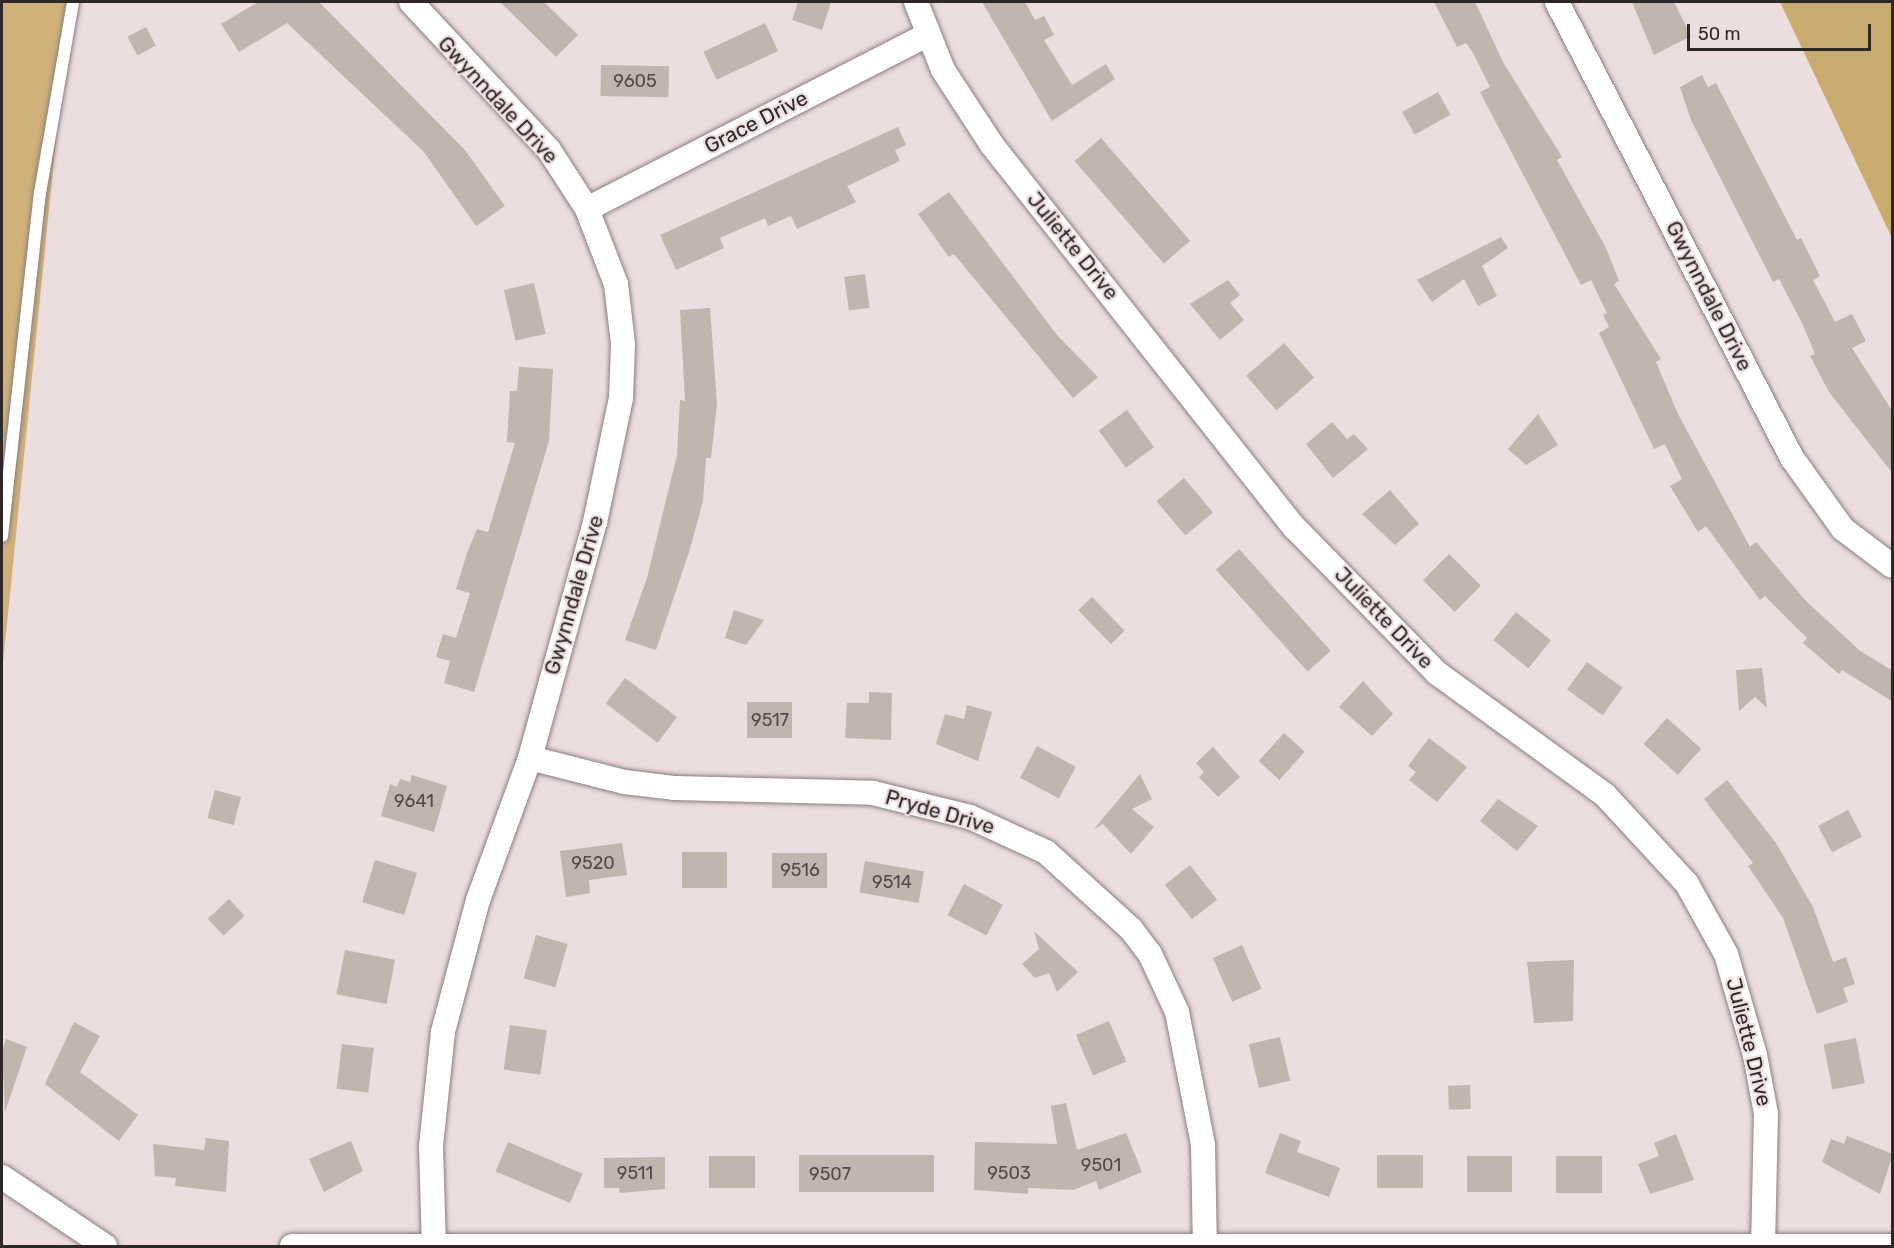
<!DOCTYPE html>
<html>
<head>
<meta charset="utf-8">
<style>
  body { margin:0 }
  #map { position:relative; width:1894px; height:1248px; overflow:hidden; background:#ecddde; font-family:Rubik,sans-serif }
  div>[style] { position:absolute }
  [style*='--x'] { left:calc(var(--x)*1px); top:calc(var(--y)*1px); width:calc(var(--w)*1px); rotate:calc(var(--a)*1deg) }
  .green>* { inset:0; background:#cfb179 }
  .forest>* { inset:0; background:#cbac70 }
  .building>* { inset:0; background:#c1b5af; transform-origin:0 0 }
  .roads { filter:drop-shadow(0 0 2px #8b7e7f) drop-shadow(0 0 2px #8b7e7f) }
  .service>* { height:12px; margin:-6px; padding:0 6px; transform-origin:6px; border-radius:6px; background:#fff }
  .minor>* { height:24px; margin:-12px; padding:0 12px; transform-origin:12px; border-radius:12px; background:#fff }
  span { translate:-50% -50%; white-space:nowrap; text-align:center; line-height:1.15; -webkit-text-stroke:4.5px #ecddde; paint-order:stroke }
  .number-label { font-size:18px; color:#524a4a }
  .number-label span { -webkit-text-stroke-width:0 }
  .street-label { font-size:21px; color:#2d2728 }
  .frame { position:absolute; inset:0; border:3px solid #2d2728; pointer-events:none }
  .scale { position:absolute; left:1687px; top:24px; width:184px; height:27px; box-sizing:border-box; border:3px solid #2d2728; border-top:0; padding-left:8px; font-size:18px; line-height:21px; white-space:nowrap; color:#2d2728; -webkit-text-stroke:4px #ecddde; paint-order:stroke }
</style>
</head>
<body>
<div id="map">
  <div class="green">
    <div style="clip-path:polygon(2px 2px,70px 2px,2px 673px)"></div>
  </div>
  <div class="forest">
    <div style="clip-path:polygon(1780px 2px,1892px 2px,1892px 238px)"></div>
  </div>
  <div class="building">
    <div style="clip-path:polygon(258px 2px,319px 2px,465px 150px,505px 206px,476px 226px,424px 152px,287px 23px,239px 52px,221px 24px)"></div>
    <div style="clip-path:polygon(500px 2px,544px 2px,578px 35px,556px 57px)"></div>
    <div style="clip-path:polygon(798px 2px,831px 2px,822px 30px,792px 20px)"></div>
    <div style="clip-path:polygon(982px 2px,1025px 2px,1035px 20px,1044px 16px,1054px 35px,1044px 40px,1072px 85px,1106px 64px,1115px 79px,1052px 121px)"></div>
    <div style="clip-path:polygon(1434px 2px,1475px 2px,1504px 64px,1562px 157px,1557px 160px,1606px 248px,1619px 281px,1614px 284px,1661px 359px,1656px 362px,1678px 414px,1750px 547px,1756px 542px,1805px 600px,1859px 650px,1893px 671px,1893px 702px,1842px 670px,1839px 674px,1803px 643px,1807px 638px,1765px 596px,1760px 600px,1706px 526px,1698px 532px,1670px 486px,1682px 479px,1665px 444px,1654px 449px,1599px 333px,1609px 327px,1603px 315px,1607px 313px,1591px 280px,1581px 285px,1480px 92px,1490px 87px,1473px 53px,1466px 43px,1457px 47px)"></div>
    <div style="clip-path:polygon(1632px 2px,1674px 2px,1691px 36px,1654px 55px)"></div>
    <div style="left:765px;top:23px;width:31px;height:68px;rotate:65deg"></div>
    <div style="left:146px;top:27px;width:21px;height:21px;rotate:62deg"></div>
    <div style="left:601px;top:65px;width:68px;height:31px;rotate:1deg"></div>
    <div style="clip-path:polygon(1702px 75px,1708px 87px,1716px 83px,1797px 240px,1801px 238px,1820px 276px,1813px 280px,1835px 322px,1852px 314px,1866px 341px,1852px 348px,1893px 412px,1893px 474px,1829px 392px,1810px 356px,1815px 354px,1802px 323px,1779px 279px,1773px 282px,1691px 120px,1680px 87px)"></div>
    <div style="left:1438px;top:92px;width:26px;height:41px;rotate:61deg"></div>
    <div style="clip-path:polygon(898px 127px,906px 145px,895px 150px,900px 161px,847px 186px,856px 202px,797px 229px,791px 216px,768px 226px,765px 218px,720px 238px,724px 248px,676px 270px,660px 235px)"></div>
    <div style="left:1101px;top:138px;width:136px;height:35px;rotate:49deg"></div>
    <div style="clip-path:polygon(949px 192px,1057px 335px,1098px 377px,1073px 398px,954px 254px,949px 257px,918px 214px)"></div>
    <div style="clip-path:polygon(1501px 237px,1508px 248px,1482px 266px,1497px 296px,1478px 306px,1464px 279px,1432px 302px,1417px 280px)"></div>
    <div style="left:865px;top:274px;width:34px;height:21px;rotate:82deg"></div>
    <div style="clip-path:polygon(1228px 280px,1240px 295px,1230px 303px,1244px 320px,1220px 340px,1190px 304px)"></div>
    <div style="left:534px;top:283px;width:52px;height:31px;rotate:77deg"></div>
    <div style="clip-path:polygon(710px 308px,717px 405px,711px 458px,706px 458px,703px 501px,690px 549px,656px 650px,625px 640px,647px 578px,677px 455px,680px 400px,685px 401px,680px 310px)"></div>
    <div style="left:1284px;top:343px;width:46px;height:50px;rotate:49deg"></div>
    <div style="clip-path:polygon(519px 367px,553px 369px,549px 441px,474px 692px,444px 683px,450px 661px,436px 657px,443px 634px,456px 638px,470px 593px,456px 589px,467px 553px,477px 529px,488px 532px,515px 443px,507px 442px,510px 391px,517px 391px)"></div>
    <div style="left:1127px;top:410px;width:46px;height:35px;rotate:54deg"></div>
    <div style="clip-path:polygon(1538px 414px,1558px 445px,1526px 465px,1508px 449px)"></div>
    <div style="clip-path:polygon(1332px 422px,1347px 439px,1354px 434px,1368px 449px,1333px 478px,1306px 444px)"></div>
    <div style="left:1184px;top:478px;width:45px;height:36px;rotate:50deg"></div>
    <div style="clip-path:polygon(1390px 490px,1419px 524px,1395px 545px,1362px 514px)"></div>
    <div style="left:1239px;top:549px;width:137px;height:31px;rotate:48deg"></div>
    <div style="left:1449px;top:554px;width:45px;height:37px;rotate:45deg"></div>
    <div style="left:1092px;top:597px;width:47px;height:19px;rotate:46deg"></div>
    <div style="clip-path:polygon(734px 610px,764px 620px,746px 645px,725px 638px)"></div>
    <div style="left:1516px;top:612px;width:45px;height:36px;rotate:39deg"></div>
    <div style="left:1587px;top:662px;width:44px;height:34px;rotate:36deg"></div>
    <div style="clip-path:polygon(1762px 668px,1767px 708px,1755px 697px,1739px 711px,1736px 670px)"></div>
    <div style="left:625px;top:678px;width:65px;height:32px;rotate:37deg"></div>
    <div style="clip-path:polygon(1363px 681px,1393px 714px,1372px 736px,1339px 707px)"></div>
    <div style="clip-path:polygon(869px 692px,892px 693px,891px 740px,845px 738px,847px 703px,869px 703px)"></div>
    <div style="left:747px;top:702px;width:45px;height:36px"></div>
    <div style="clip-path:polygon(967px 705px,992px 712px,978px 761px,936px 744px,945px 714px,964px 719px)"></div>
    <div style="left:1667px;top:718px;width:46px;height:35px;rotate:42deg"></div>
    <div style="left:1284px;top:733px;width:28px;height:38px;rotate:42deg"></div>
    <div style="clip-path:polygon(1429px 738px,1467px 767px,1437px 802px,1409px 780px,1416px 772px,1408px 766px)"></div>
    <div style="left:1037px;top:746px;width:44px;height:36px;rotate:28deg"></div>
    <div style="clip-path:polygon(1213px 747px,1240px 777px,1218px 797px,1199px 777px,1204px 772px,1196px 763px)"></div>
    <div style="clip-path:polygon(1140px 774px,1152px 799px,1132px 809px,1154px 827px,1131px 854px,1103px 824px,1094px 829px)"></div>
    <div style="clip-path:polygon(412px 775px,447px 786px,434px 832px,381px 816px,390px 784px,397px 787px,400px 779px,410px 782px)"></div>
    <div style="clip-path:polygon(1727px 780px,1776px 843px,1813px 907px,1833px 962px,1846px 957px,1855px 984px,1843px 988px,1848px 1002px,1817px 1014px,1783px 918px,1748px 866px,1753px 863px,1704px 799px)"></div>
    <div style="left:215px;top:790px;width:27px;height:29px;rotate:15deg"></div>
    <div style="clip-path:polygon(1498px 799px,1538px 826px,1517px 851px,1480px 821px)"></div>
    <div style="left:1848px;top:810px;width:30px;height:34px;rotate:62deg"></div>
    <div style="clip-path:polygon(622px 843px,627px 875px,589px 880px,590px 893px,566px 897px,560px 851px)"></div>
    <div style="left:727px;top:852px;width:36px;height:45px;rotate:90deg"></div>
    <div style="left:772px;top:853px;width:55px;height:35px"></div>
    <div style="left:375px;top:860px;width:44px;height:44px;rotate:17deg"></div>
    <div style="left:865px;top:861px;width:60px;height:32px;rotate:10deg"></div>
    <div style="left:1190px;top:865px;width:44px;height:32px;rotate:52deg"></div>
    <div style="left:964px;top:884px;width:44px;height:35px;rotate:28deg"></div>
    <div style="left:229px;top:899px;width:23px;height:29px;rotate:47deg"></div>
    <div style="clip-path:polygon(1034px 931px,1078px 972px,1057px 992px,1049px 973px,1035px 978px,1022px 964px,1039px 949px)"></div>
    <div style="left:536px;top:935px;width:33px;height:45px;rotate:16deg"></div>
    <div style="left:1242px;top:945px;width:48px;height:32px;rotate:66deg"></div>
    <div style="left:345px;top:950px;width:51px;height:45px;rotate:11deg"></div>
    <div style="clip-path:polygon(1574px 960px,1573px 1021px,1534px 1023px,1527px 962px)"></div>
    <div style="left:1109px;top:1021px;width:44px;height:36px;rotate:67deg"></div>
    <div style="clip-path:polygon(74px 1022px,100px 1036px,80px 1072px,138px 1115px,119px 1141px,45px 1084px)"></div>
    <div style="left:510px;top:1025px;width:37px;height:45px;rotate:8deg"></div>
    <div style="left:1280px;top:1037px;width:45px;height:32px;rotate:77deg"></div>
    <div style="left:1856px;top:1038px;width:46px;height:33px;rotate:79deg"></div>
    <div style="clip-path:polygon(6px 1039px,27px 1047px,5px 1112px,2px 1051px)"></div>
    <div style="left:342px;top:1044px;width:32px;height:45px;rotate:7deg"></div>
    <div style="left:1470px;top:1085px;width:24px;height:22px;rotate:88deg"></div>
    <div style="clip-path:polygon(1066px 1103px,1077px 1150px,1126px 1133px,1142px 1172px,1099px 1190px,1096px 1181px,1073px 1190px,1028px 1188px,1028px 1194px,974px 1190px,975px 1142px,1057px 1144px,1051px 1106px)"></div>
    <div style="clip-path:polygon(1280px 1133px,1301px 1141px,1297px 1152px,1340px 1168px,1329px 1197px,1265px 1173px)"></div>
    <div style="clip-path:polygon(1676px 1134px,1694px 1180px,1650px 1194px,1638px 1164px,1659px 1156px,1654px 1143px)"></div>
    <div style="clip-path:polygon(1847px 1136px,1893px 1154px,1880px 1194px,1822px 1162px,1831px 1139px,1844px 1144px)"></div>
    <div style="clip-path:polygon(206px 1138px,229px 1141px,226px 1192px,175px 1186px,176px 1178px,155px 1176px,153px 1144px,204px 1150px)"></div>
    <div style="clip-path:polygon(351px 1141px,363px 1171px,324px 1192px,309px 1159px)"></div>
    <div style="left:508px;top:1142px;width:81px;height:32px;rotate:23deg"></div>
    <div style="left:934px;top:1155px;width:37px;height:135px;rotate:90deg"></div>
    <div style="left:1423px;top:1155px;width:33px;height:46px;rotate:90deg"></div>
    <div style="left:755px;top:1156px;width:32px;height:46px;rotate:90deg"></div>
    <div style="left:1467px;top:1156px;width:45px;height:36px"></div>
    <div style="left:1556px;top:1156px;width:46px;height:37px"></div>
    <div style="clip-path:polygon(665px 1157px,665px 1189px,620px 1193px,619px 1188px,604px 1188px,604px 1158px)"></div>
  </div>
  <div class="roads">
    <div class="service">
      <div style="--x:2;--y:536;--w:345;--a:-83.7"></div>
      <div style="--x:40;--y:193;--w:194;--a:-80.2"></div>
    </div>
    <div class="minor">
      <div style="--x:411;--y:2;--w:202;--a:47"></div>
      <div style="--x:549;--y:150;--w:70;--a:57.2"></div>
      <div style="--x:587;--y:209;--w:80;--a:68.9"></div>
      <div style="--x:616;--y:284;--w:60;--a:83.3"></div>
      <div style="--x:623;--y:344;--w:54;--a:92.1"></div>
      <div style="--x:621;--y:398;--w:127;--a:101.8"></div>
      <div style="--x:595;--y:522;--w:245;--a:105.4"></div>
      <div style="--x:530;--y:758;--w:151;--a:110.1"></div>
      <div style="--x:478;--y:900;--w:137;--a:104.9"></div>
      <div style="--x:443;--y:1032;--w:116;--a:96"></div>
      <div style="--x:431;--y:1147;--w:99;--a:88.3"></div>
      <div style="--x:916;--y:2;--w:73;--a:68.3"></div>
      <div style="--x:943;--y:70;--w:90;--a:56.8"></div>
      <div style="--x:992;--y:145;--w:488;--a:51.7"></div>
      <div style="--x:1295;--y:528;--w:203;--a:45.6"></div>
      <div style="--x:1437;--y:673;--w:208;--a:36"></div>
      <div style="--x:1605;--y:795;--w:121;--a:47.3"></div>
      <div style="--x:1687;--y:884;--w:80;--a:60.9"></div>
      <div style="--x:1726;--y:954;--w:105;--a:74"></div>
      <div style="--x:1755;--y:1055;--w:60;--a:79.4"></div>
      <div style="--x:1766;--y:1114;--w:128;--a:91.3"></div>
      <div style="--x:1557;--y:2;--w:513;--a:62.74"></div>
      <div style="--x:1792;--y:458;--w:87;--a:54.3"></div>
      <div style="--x:1843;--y:529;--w:61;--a:37.1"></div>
      <div style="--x:587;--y:209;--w:380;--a:-27.1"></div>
      <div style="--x:530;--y:758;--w:97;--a:14.3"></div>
      <div style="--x:624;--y:782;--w:50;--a:6.8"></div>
      <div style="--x:674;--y:788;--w:199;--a:1.4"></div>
      <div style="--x:873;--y:793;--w:100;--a:13.9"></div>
      <div style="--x:970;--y:817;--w:84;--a:24.7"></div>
      <div style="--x:1046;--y:852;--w:115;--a:42.2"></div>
      <div style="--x:1131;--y:929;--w:31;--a:53"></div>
      <div style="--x:1150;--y:954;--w:64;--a:65"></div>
      <div style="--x:1177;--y:1012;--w:136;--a:78.9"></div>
      <div style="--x:1203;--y:1145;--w:100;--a:88.9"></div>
      <div style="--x:2;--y:1177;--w:124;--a:33.8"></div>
      <div style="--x:292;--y:1246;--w:1600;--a:0"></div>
    </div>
  </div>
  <div class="number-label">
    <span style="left:635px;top:81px">9605</span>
    <span style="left:770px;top:720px">9517</span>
    <span style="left:414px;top:801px">9641</span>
    <span style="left:593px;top:863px">9520</span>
    <span style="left:800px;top:870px">9516</span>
    <span style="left:892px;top:882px">9514</span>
    <span style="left:1101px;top:1165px">9501</span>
    <span style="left:635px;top:1173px">9511</span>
    <span style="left:1009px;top:1173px">9503</span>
    <span style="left:830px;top:1174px">9507</span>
  </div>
  <div class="street-label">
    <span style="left:498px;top:100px;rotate:47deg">Gwynndale Drive</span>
    <span style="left:756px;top:122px;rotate:-27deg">Grace Drive</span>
    <span style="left:1073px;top:246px;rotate:51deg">Juliette Drive</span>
    <span style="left:1709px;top:296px;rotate:63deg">Gwynndale Drive</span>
    <span style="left:574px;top:595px;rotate:-74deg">Gwynndale Drive</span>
    <span style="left:1384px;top:618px;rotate:46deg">Juliette Drive</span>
    <span style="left:940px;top:812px;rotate:16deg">Pryde Drive</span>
    <span style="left:1749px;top:1042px;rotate:76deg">Juliette Drive</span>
  </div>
  <div class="frame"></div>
  <div class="scale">50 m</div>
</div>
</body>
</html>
